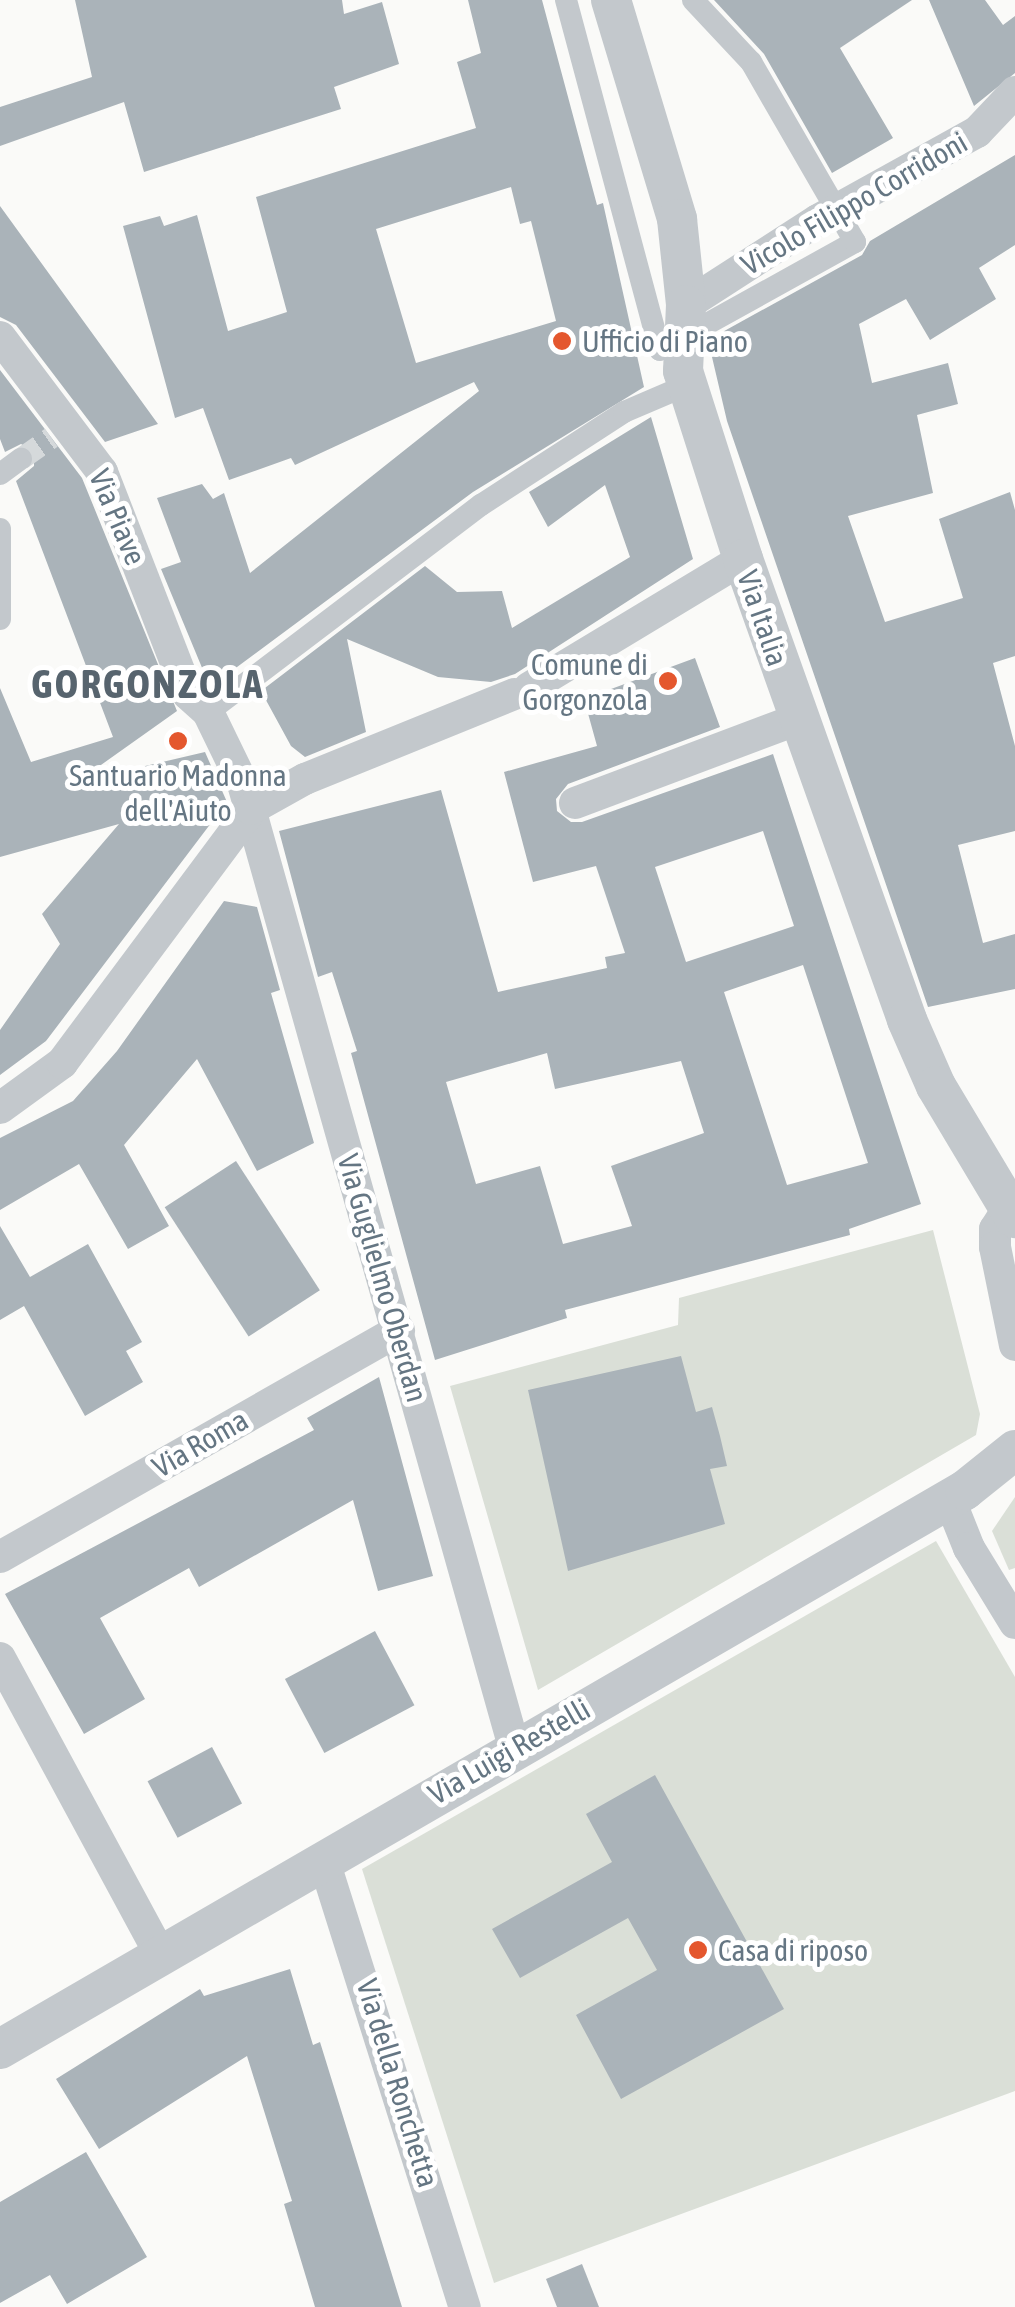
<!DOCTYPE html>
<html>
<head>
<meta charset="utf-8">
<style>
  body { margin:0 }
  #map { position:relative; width:1015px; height:2307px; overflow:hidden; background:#fafaf8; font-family:"Asap Condensed",sans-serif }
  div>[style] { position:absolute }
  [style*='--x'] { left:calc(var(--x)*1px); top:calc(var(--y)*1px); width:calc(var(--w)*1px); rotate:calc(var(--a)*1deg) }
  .green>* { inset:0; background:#dadfd7 }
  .building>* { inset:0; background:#aab3b9; transform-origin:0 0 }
  .pedestrian-tunnel>* { height:22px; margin-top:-11px; transform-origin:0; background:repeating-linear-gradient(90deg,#d5d9db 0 22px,transparent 0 33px) }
  .pedestrian>* { height:22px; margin:-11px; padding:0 11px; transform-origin:11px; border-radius:11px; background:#c3c8cc }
  .minor>* { height:32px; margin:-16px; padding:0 16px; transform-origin:16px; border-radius:16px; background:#c3c8cc }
  .tertiary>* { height:40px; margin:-20px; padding:0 20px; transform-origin:20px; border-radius:20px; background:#c3c8cc }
  .dots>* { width:28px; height:28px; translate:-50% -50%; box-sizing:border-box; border:5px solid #fff; border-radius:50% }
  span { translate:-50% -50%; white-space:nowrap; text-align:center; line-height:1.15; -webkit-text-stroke:10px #fff; paint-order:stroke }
  .street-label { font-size:30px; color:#657683 }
  .poi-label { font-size:30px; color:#657683 }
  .left { translate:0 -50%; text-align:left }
  .right { translate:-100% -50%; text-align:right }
  .district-label { font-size:40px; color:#57646e; font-weight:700; letter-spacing:2.5px }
</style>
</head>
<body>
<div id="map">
  <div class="green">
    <div style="clip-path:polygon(933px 1230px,980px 1414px,976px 1435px,538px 1690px,450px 1386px,678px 1325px,679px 1298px)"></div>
    <div style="clip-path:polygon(1015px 1497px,1015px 1568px,1009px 1570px,992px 1531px)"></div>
    <div style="clip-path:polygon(936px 1541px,1015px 1677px,1015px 2091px,494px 2283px,362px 1869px)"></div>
  </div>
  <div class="building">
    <div style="clip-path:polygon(75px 0,342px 0,344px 14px,382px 2px,399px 64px,334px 87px,341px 109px,144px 172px,124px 102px,0 146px,0 107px,92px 77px)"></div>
    <div style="clip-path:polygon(evenodd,468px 0,542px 0,597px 205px,603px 203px,644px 387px,473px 492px,210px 687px,161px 569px,181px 562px,157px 498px,202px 484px,213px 499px,224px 493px,250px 573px,479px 391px,474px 382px,295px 465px,291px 458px,229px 480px,203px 408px,175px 418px,123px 226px,160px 216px,164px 226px,197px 215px,228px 331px,287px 312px,256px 197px,476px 128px,457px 62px,481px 53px,468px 0,511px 187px,520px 224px,531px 221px,556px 321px,416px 363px,376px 229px,511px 187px)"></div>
    <div style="clip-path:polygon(714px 0,912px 0,840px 48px,893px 138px,832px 173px,764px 54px)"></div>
    <div style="clip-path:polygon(929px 0,985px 0,1003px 25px,1015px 16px,1015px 73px,974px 106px)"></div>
    <div style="clip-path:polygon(1015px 155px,1015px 245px,979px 268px,996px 299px,930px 340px,906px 299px,859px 324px,872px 383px,948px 363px,958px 404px,917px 415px,933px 493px,848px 516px,885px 622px,963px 598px,939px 519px,1010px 492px,1015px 510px,1015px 656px,993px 663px,1015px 746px,1015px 831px,958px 845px,983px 943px,1015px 934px,1015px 989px,928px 1007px,727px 421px,708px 340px,862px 255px,870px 241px)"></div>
    <div style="clip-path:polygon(0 206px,158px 424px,105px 442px,16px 325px,0 317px)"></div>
    <div style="clip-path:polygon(0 370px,82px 478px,177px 711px,77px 782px,205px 752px,227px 802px,46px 1041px,0 1075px,0 1030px,60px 944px,42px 914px,119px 824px,0 857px,0 688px,31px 762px,113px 737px,16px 481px,34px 466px,34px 451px,21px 444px,5px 452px,0 439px)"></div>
    <div style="clip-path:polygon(651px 417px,693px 559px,515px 674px,491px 682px,438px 677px,347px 639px,366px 732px,305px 757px,291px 746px,261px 691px,425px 566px,457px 592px,502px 591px,512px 628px,630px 557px,605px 485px,548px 527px,529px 492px)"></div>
    <div style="clip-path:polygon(evenodd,695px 658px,720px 727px,568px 784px,556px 799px,557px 811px,571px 822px,582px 822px,773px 754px,921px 1204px,849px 1229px,850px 1235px,565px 1310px,567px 1318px,435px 1360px,351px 1053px,357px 1051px,332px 972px,318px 977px,279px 831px,441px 790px,498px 992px,607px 968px,605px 957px,625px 953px,596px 866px,533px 882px,504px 772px,597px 746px,584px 699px,695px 658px,763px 831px,794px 926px,686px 962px,655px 867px,763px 831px,695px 658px,803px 965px,868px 1163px,787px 1185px,724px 992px,803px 965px,695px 658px,547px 1053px,555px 1089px,681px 1061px,704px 1133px,611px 1166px,632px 1226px,563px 1244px,540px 1166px,476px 1184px,446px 1082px,547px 1053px)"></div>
    <div style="clip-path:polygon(224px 901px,257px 907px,280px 990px,271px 993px,314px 1143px,257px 1171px,197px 1059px,124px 1145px,169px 1226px,128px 1249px,79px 1164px,0 1210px,0 1138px,73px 1101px,117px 1051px)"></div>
    <div style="left:236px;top:1161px;width:154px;height:85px;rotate:57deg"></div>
    <div style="clip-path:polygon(0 1226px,30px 1277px,88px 1244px,142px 1342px,126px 1351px,143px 1382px,85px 1416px,24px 1306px,0 1320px)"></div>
    <div style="clip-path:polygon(681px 1356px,696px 1412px,712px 1407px,720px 1436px,727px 1466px,710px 1469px,725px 1524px,568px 1571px,528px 1390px)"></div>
    <div style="clip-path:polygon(379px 1377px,433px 1576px,378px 1591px,353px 1500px,199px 1587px,189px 1568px,100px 1618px,145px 1699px,84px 1734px,5px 1594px,314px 1430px,307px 1418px)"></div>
    <div style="left:375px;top:1631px;width:84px;height:102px;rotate:62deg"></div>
    <div style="left:212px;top:1747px;width:64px;height:73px;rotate:62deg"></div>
    <div style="clip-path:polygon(655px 1775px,784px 2009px,621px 2099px,576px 2015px,657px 1970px,628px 1918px,520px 1978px,492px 1929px,612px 1862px,586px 1814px)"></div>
    <div style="clip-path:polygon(290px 1969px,313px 2045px,320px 2042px,402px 2307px,315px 2307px,284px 2204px,292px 2201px,247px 2056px,99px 2149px,56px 2079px,200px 1989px,204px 1996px)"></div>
    <div style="clip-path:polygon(86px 2152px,147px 2257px,67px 2304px,50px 2275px,0 2303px,0 2202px)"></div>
    <div style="clip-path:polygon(582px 2264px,599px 2307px,557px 2307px,546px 2279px)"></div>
  </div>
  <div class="pedestrian-tunnel">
    <div style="--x:21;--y:459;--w:37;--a:-35"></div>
  </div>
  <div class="pedestrian">
    <div style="--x:566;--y:0;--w:362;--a:75"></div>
    <div style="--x:660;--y:350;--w:223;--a:-29"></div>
    <div style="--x:855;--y:242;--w:208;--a:-120"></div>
    <div style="--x:751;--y:62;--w:85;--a:-133.1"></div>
    <div style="--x:0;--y:474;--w:26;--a:-36"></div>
    <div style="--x:0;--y:529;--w:90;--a:90"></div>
    <div style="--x:208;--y:712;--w:343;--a:-37.2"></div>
    <div style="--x:481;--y:505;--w:171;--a:-33"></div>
    <div style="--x:624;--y:412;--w:69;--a:-23.2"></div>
  </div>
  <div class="minor">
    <div style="--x:686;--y:305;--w:157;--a:-32.8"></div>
    <div style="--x:818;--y:220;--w:182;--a:-29"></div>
    <div style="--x:977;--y:132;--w:55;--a:-46.5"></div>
    <div style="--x:0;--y:337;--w:169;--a:52.9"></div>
    <div style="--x:102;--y:472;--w:238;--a:68.8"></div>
    <div style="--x:188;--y:694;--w:27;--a:42"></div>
    <div style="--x:208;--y:712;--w:80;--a:64.1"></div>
    <div style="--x:243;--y:784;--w:1000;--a:74.28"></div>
    <div style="--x:529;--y:688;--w:250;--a:-31.1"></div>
    <div style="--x:575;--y:803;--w:238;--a:-20.6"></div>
    <div style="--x:0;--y:1108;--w:77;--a:-36"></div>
    <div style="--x:62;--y:1063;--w:317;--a:-53.3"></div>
    <div style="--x:251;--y:809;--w:62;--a:-29.1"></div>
    <div style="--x:305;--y:779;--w:226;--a:-22.1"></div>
    <div style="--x:1009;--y:1207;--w:26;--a:122"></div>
    <div style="--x:995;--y:1229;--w:18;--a:90"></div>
    <div style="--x:995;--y:1247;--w:100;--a:78.5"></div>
    <div style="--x:949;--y:1498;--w:54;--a:68.2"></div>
    <div style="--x:969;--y:1548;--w:88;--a:58.5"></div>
    <div style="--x:0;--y:1557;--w:459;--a:-29.6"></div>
    <div style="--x:0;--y:1658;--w:336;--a:61.6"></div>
    <div style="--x:324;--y:1861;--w:468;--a:72.5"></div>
  </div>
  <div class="tertiary">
    <div style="--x:611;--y:0;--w:229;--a:73.2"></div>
    <div style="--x:677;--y:219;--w:86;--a:84"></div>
    <div style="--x:686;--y:305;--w:66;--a:92.6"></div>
    <div style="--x:683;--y:371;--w:197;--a:72.3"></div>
    <div style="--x:743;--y:559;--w:489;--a:70.4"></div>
    <div style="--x:907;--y:1020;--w:72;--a:66.3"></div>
    <div style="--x:936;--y:1086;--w:154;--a:59.1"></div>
    <div style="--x:0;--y:2049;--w:1115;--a:-30.08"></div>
    <div style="--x:965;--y:1490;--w:64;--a:-38.7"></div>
  </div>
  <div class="dots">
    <div style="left:562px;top:341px;background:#e4572e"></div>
    <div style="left:668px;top:681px;background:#e4572e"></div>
    <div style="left:178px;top:741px;background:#e4572e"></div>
    <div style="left:698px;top:1950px;background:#e4572e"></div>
  </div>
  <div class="street-label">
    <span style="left:854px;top:203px;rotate:-30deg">Vicolo Filippo Corridoni</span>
    <span style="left:118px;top:517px;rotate:67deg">Via Piave</span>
    <span style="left:763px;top:618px;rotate:71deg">Via Italia</span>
    <span style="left:383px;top:1278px;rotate:74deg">Via Guglielmo Oberdan</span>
    <span style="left:200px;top:1443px;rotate:-30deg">Via Roma</span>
    <span style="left:509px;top:1751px;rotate:-30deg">Via Luigi Restelli</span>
    <span style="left:398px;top:2083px;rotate:73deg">Via della Ronchetta</span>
  </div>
  <div class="poi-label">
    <span class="left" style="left:582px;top:341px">Ufficio di Piano</span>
    <span class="right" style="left:648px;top:681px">Comune di<br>Gorgonzola</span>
    <span style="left:178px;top:792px">Santuario Madonna<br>dell'Aiuto</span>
    <span class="left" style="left:718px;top:1950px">Casa di riposo</span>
  </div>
  <div class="district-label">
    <span style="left:148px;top:684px">GORGONZOLA</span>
  </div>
</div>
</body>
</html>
